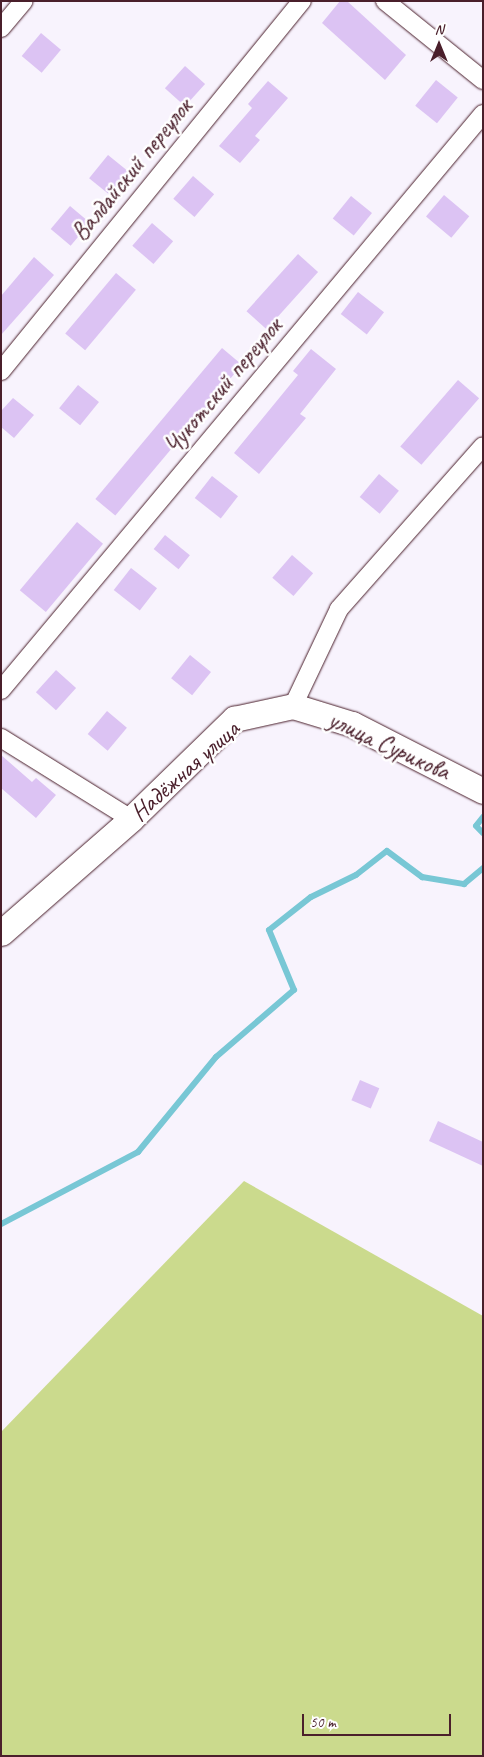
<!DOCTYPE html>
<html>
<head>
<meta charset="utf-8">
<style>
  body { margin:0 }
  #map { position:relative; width:484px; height:1757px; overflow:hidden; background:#f8f3fd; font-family:Caveat,sans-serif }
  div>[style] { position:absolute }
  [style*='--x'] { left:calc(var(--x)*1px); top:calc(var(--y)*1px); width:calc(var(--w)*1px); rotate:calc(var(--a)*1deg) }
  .green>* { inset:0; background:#cbda8d }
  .stream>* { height:6px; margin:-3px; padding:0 3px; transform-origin:3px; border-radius:3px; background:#78c7d5 }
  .building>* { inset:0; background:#dcc3f3; transform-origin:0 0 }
  .roads { filter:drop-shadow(0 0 1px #4a1f2b) drop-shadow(0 0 1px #4a1f2b) }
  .minor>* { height:18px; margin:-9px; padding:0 9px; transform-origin:9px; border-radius:9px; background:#fff }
  .secondary>* { height:25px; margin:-12.5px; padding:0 12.5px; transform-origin:12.5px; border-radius:12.5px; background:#fff }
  span { translate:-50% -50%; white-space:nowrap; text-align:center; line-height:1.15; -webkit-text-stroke:5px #fff; paint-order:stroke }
  .street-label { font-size:25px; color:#4a1f2b }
  .frame { position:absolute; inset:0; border:2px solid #4a1f2b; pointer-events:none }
  .north { position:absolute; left:414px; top:20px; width:50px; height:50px; -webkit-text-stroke:4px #fff; paint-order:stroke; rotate:0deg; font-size:14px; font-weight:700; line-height:20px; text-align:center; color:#4a1f2b }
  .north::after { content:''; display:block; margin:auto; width:18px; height:22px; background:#4a1f2b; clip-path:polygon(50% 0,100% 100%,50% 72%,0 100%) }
  .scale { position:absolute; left:302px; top:1714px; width:149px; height:22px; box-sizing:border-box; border:2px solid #4a1f2b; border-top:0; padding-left:6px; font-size:15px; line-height:18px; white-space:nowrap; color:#4a1f2b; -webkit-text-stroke:4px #fff; paint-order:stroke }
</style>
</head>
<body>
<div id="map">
  <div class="green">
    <div style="clip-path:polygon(244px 1181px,483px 1316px,483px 1756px,1px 1756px,1px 1432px)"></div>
  </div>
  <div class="stream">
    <div style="--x:483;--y:817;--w:11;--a:128"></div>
    <div style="--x:476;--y:826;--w:10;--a:45"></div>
    <div style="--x:1;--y:1224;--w:155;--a:-27.7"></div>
    <div style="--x:138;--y:1152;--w:123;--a:-50.6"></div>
    <div style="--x:216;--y:1057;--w:103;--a:-40.7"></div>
    <div style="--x:294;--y:990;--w:65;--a:-112.6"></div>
    <div style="--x:269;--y:930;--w:53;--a:-38.2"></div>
    <div style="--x:311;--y:897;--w:50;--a:-26.1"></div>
    <div style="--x:356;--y:875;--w:39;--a:-38"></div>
    <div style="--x:387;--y:851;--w:44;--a:36.6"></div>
    <div style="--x:422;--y:877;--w:43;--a:9.5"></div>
    <div style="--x:464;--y:884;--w:25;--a:-40"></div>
  </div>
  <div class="building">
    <div style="clip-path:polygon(340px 1px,347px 1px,406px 55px,385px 80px,322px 23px)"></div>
    <div style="left:41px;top:33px;width:26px;height:30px;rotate:40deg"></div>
    <div style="left:185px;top:66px;width:27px;height:30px;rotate:42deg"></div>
    <div style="left:436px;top:80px;width:28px;height:33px;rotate:39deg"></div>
    <div style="clip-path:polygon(268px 81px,288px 98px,255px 136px,260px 140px,240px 163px,219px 146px,252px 108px,248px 104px)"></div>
    <div style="left:108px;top:155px;width:27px;height:30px;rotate:39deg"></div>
    <div style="left:193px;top:176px;width:28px;height:30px;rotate:41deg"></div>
    <div style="left:444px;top:195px;width:33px;height:28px;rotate:40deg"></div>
    <div style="left:351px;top:196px;width:27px;height:29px;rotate:39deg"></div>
    <div style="left:70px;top:206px;width:26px;height:30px;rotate:40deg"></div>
    <div style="left:152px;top:223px;width:28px;height:30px;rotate:41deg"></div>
    <div style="left:298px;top:254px;width:27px;height:77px;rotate:42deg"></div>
    <div style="clip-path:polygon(34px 257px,54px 275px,1px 335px,1px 296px)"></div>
    <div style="left:116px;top:273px;width:26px;height:79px;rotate:40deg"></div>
    <div style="left:358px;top:292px;width:33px;height:28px;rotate:38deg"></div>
    <div style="left:222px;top:348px;width:26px;height:197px;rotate:40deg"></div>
    <div style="clip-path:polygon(311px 349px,336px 369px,300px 414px,306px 418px,259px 474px,234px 453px,298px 375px,293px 371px)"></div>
    <div style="left:458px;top:380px;width:28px;height:88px;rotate:41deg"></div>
    <div style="left:78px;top:385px;width:27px;height:30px;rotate:39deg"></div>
    <div style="clip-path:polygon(13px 398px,34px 415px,14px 438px,1px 427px,1px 411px)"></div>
    <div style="left:379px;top:474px;width:26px;height:30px;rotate:40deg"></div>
    <div style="left:212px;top:476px;width:33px;height:28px;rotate:38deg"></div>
    <div style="left:77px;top:522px;width:34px;height:89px;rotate:40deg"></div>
    <div style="left:165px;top:535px;width:32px;height:18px;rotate:39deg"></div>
    <div style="left:292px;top:555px;width:28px;height:30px;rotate:41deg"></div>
    <div style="left:131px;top:568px;width:33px;height:28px;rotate:38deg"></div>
    <div style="left:190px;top:655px;width:27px;height:30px;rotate:39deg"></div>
    <div style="left:56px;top:670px;width:27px;height:30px;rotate:42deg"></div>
    <div style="left:107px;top:711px;width:26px;height:30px;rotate:40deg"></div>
    <div style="clip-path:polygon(1px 755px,32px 782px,36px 778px,56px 795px,36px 818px,1px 788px)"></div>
    <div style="left:360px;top:1080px;width:21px;height:22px;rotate:23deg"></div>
    <div style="clip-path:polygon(438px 1121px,483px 1142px,483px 1166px,429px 1141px)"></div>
  </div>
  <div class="roads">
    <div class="minor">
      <div style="--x:385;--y:1;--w:126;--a:38.9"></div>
      <div style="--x:1;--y:28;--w:35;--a:-50"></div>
      <div style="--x:1;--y:371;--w:477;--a:-50.9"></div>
      <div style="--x:1;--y:690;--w:751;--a:-50.08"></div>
      <div style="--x:293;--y:706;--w:107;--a:-64.6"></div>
      <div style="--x:339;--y:609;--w:217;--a:-48.5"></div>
      <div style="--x:1;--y:738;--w:153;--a:31.9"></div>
    </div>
    <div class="secondary">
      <div style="--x:1;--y:933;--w:173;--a:-41.2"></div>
      <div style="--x:131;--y:819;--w:144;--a:-44.2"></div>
      <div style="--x:234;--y:719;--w:60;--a:-12.4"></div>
      <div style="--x:293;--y:706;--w:62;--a:17"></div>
      <div style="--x:352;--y:724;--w:147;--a:27.1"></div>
    </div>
  </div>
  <div class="street-label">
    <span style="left:132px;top:170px;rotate:-51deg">Валдайский переулок</span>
    <span style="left:223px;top:386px;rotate:-50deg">Чукотский переулок</span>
    <span style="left:389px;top:746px;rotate:25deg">улица Сурикова</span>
    <span style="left:185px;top:771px;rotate:-42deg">Надёжная улица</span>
  </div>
  <div class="frame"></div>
  <div class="north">N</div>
  <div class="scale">50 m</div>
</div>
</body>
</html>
